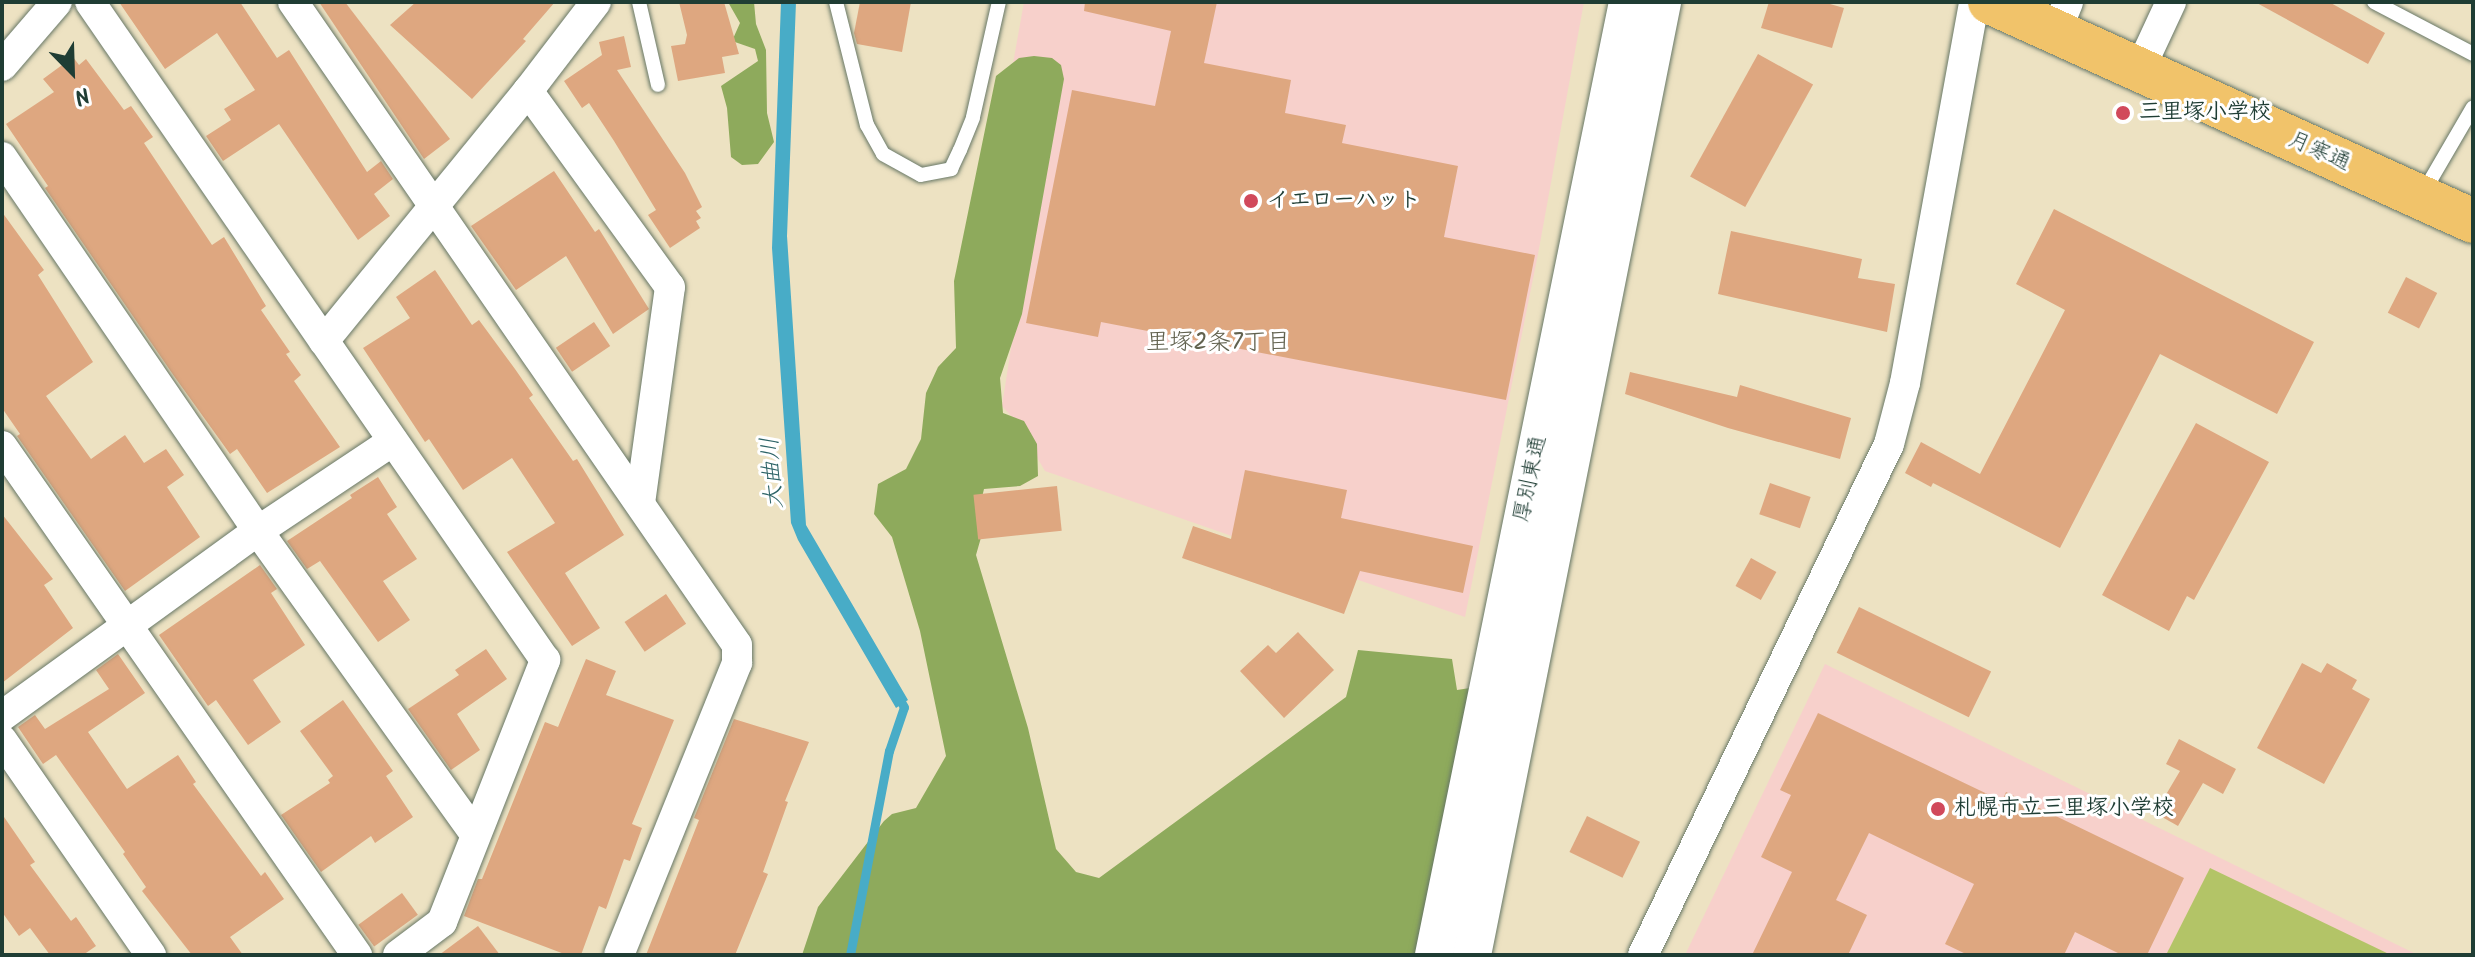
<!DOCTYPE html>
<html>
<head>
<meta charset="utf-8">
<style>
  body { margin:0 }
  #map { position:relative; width:2475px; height:957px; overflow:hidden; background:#ede2c2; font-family:Kalam,"Klee One",sans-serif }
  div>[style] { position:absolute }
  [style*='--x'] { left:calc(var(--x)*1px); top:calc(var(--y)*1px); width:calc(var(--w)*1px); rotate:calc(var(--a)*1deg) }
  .built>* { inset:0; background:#f7d0cb }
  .green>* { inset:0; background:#b3c467 }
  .forest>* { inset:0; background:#8eaa5c }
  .water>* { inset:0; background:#48acc7 }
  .stream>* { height:9px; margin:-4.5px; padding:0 4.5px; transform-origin:4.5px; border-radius:4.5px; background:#48acc7 }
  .building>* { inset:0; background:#dea780; transform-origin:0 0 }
  .roads { filter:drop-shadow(0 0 2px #677766) drop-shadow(0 0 2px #677766) }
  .service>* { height:14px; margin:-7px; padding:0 7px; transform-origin:7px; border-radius:7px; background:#fff }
  .minor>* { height:30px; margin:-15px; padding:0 15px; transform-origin:15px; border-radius:15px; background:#fff }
  .tertiary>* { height:38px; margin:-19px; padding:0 19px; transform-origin:19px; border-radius:19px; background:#fff }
  .trunk>* { height:44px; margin:-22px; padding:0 22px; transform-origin:22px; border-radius:22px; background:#f1c36a }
  .dots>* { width:22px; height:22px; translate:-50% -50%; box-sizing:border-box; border:4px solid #fff; border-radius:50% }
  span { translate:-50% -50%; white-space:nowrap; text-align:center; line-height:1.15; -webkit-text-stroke:6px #fff; paint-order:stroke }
  .poi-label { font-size:22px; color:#1f3d34; font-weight:700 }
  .left { translate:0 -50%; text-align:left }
  .street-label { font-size:22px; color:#1f3d34 }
  .neighbourhood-label { font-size:24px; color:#62624f }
  .water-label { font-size:24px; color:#2d6467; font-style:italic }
  .frame { position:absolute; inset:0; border:4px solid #1f3d34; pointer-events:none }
  .north { position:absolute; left:32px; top:32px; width:80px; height:80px; -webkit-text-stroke:6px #fff; paint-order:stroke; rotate:157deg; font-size:22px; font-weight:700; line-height:32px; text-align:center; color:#1f3d34 }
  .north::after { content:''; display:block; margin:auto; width:28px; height:36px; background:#1f3d34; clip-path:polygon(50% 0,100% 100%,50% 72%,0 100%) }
</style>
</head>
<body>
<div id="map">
  <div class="built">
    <div style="clip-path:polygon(1024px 2px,1584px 2px,1538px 254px,1465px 617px,1045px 471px,1015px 420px,1002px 406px,1054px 71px,1012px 69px)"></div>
    <div style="clip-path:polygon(1825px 664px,2418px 955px,1685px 955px)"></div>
  </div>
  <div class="green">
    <div style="clip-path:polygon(2210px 868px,2391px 955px,2166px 955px)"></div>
  </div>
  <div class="forest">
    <div style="clip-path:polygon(728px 2px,754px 2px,756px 24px,766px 50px,767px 113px,774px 142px,758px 164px,742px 165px,731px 157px,727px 108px,721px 86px,758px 61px,755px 49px,732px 41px,740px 23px)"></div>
    <div style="clip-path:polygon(1034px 56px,1052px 58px,1061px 65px,1064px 79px,1022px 314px,1000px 378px,1003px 413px,1024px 421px,1037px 444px,1038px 476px,1020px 486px,984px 489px,978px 514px,984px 527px,976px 555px,1028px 728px,1056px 849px,1076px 872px,1099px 878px,1346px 697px,1358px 650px,1452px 659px,1457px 690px,1470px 688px,1426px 955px,802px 955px,818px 907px,884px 821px,892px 814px,916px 808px,946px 756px,920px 631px,892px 537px,874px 514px,878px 484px,906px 469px,921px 439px,926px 393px,938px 367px,956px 348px,954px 281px,996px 76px,1019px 58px)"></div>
  </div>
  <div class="water">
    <div style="clip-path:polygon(781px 2px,796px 2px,787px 236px,806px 525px,908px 700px,896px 708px,798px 540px,791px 523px,772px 248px)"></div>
  </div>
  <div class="stream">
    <div style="--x:850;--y:955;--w:208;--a:-79.2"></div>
    <div style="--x:889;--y:751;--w:46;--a:-71.2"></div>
    <div style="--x:904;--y:707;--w:16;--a:-120"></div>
  </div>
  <div class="building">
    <div style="clip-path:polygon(119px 2px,240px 2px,277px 58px,289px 50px,367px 172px,381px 161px,393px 179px,374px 194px,390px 216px,358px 240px,279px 124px,223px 161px,206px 136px,231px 120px,224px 109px,255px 90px,217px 33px,165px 69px)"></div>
    <div style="clip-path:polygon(319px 2px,345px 2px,450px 139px,424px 159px)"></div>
    <div style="clip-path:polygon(416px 2px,555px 2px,523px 39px,526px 41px,472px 99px,390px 25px)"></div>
    <div style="clip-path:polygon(679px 2px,724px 2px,739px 54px,722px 57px,725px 73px,678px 81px,671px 46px,685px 44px,687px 35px)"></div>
    <div style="clip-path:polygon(860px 2px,911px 2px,902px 52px,857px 44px,854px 33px)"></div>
    <div style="clip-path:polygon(1085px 2px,1217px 2px,1204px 63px,1291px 80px,1285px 113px,1346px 125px,1342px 143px,1458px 166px,1444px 237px,1535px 255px,1506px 400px,1101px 322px,1098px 337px,1026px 323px,1072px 90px,1155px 106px,1171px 31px,1084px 11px)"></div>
    <div style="clip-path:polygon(1769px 2px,1823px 2px,1844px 8px,1832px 48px,1761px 28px)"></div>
    <div style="clip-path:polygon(2255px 2px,2329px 2px,2385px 33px,2368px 64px)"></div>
    <div style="clip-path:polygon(624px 36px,631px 67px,617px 70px,685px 173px,702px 207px,696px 211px,701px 218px,696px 221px,700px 228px,670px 248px,648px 215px,656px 210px,614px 141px,589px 103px,582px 108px,564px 81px,602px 55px,599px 42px)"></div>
    <div style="left:1758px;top:54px;width:63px;height:140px;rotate:29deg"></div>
    <div style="clip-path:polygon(73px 57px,79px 65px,86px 59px,124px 110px,131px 106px,153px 137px,144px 143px,212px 245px,224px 237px,266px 306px,261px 310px,290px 352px,286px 354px,301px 375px,294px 381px,340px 447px,267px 493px,237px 449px,230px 454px,174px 376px,45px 188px,48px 186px,6px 124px,54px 92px,43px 79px)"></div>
    <div style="clip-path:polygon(554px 171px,595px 232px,599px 229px,649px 309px,613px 334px,566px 256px,516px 290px,471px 226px)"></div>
    <div style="clip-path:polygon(2054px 209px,2314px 342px,2277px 414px,2160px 354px,2060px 548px,1933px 483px,1931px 487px,1905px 473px,1921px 442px,1980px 474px,2065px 310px,2016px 284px)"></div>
    <div style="clip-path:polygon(2px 212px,44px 270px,38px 275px,93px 362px,46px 396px,91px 459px,125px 435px,144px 463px,166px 449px,184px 475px,167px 487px,200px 537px,125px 591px,17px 436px,20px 434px,2px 408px)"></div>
    <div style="clip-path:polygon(1731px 231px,1862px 259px,1858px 278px,1895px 284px,1887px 332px,1718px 294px)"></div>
    <div style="clip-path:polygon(435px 270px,472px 325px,479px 320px,515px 369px,533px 395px,529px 398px,573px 461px,577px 459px,624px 535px,565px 573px,600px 628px,572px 646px,507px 552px,555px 523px,512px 458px,463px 490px,429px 439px,425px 442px,363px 348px,410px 318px,396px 297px)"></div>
    <div style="left:2406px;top:277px;width:35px;height:40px;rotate:27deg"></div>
    <div style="left:594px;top:322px;width:29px;height:46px;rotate:56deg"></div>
    <div style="clip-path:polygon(1630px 372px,1737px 397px,1740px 385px,1851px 418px,1840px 459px,1728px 428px,1625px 394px)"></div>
    <div style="clip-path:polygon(2196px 423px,2269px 462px,2194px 600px,2187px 596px,2169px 631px,2102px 595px)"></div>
    <div style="clip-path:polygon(1245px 470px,1347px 490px,1341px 518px,1473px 546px,1463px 593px,1360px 571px,1344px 614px,1182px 558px,1193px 526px,1231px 539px)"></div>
    <div style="clip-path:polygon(378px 477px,397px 507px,387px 514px,417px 559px,383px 581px,410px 620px,378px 642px,320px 561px,307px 569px,287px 541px,352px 498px,350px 495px)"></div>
    <div style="left:1770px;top:483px;width:43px;height:33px;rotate:19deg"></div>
    <div style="left:1057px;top:486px;width:45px;height:84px;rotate:84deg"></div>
    <div style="clip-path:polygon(2px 514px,53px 579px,44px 585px,73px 628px,2px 683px)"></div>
    <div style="left:1751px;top:558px;width:29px;height:32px;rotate:29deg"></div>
    <div style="clip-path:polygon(260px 565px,277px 589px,271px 593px,305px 645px,253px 680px,281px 722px,248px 745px,216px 700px,208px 706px,159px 635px)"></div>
    <div style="left:666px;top:594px;width:36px;height:50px;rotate:56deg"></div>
    <div style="left:1859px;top:607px;width:147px;height:51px;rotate:26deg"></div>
    <div style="clip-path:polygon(1298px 632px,1334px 670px,1284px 718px,1240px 671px,1268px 645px,1276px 653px)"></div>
    <div style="clip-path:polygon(486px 649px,507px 679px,457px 714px,480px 750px,451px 770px,408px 709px,459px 675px,455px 670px)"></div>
    <div style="clip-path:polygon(118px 654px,145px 693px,88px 732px,127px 789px,178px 755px,196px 782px,193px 784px,261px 876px,265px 872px,284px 899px,230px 937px,243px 955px,192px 955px,142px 891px,146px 887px,123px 854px,125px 852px,56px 755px,43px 764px,18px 727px,35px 715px,45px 729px,109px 689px,96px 670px)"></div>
    <div style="clip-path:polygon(586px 659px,616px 671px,606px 695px,674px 720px,632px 824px,642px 828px,630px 861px,624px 859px,606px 909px,599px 906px,581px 955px,567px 955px,464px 916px,478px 879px,482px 879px,545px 722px,558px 727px)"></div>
    <div style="clip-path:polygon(2302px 663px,2321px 673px,2327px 663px,2357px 680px,2352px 689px,2370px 699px,2324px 784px,2257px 748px)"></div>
    <div style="clip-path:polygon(343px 700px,393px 771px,386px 776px,413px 817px,375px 843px,371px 836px,321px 872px,281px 815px,330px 783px,328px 780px,333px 776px,300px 731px)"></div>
    <div style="clip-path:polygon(1818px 713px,2002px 801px,2006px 792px,2184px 878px,2147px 955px,2122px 955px,2075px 932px,2064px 955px,1968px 955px,1945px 944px,1974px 884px,1869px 833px,1836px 900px,1867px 915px,1848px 955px,1752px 955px,1792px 872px,1761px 857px,1791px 795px,1780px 790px)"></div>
    <div style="clip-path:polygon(734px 719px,809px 742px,785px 801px,788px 802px,763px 872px,768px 874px,735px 955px,646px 955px,699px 820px,694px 818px)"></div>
    <div style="clip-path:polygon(2179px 739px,2236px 769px,2223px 794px,2203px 783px,2178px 826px,2155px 813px,2180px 771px,2166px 764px)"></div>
    <div style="clip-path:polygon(2px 814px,35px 862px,30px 865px,71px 921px,76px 917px,96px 946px,83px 955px,50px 955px,30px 928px,19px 936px,2px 912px)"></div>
    <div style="left:1587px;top:816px;width:59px;height:40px;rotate:26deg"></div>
    <div style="left:402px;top:893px;width:27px;height:54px;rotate:54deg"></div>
    <div style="clip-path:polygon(478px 926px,500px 955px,439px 955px)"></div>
  </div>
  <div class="roads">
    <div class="service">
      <div style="--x:639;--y:2;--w:85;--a:77.1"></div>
      <div style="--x:836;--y:2;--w:127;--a:75.9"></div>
      <div style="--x:867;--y:125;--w:33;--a:61"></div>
      <div style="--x:883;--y:154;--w:43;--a:28.9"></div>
      <div style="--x:921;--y:175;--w:31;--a:-11"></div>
      <div style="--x:951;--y:169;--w:21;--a:-65"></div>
      <div style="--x:960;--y:150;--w:35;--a:-68"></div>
      <div style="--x:973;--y:117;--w:118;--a:-77.3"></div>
      <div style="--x:2374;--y:2;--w:112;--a:27.7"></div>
      <div style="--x:2423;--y:193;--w:99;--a:-59.8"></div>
    </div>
    <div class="minor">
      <div style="--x:90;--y:2;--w:412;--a:55.4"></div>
      <div style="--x:293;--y:2;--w:781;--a:55.37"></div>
      <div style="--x:737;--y:645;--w:18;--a:90"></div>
      <div style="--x:737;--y:663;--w:315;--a:112"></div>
      <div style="--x:2056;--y:32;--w:32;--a:-68"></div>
      <div style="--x:2;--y:66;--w:84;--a:-49.3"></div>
      <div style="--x:2139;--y:71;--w:76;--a:-65.1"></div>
      <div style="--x:528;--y:91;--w:242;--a:54.1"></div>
      <div style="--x:670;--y:287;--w:218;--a:97.9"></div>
      <div style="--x:2;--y:157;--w:453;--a:55.6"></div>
      <div style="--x:258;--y:531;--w:373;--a:54.4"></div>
      <div style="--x:2;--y:446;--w:621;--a:55.11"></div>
      <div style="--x:2;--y:716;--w:316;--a:-35.9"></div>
      <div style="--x:258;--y:531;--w:162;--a:-33.7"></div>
      <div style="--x:2;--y:740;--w:262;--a:55.3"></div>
      <div style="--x:398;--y:955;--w:55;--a:-36.9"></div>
      <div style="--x:442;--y:922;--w:282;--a:-68.5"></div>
      <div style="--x:545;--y:660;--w:388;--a:-124.7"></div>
      <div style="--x:324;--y:341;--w:323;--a:-50.8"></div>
      <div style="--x:528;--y:91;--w:112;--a:-52.6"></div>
      <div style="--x:1643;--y:955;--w:567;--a:-64.29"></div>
      <div style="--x:1889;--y:444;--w:63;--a:-75.3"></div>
      <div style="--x:1905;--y:383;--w:387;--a:-79.7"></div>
    </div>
    <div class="tertiary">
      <div style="--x:1434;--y:955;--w:973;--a:-78.49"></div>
      <div style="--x:1472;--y:955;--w:972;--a:-78.72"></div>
    </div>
    <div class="trunk">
      <div style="--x:1990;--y:2;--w:530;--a:24.39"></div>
    </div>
  </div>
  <div class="dots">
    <div style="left:2123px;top:113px;background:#d1495b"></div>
    <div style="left:1251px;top:201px;background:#d1495b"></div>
    <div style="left:1938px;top:809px;background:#d1495b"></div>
  </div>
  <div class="poi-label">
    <span class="left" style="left:2139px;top:113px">三里塚小学校</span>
    <span class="left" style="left:1267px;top:201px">イエローハット</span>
    <span class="left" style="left:1954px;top:809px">札幌市立三里塚小学校</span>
  </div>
  <div class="street-label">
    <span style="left:2319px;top:152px;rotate:24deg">月寒通</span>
    <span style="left:1531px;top:479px;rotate:-78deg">厚別東通</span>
  </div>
  <div class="neighbourhood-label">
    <span style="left:1218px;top:343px">里塚2条7丁目</span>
  </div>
  <div class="water-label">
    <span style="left:773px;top:473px;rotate:-94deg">大曲川</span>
  </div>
  <div class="frame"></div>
  <div class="north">N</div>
</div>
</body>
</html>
